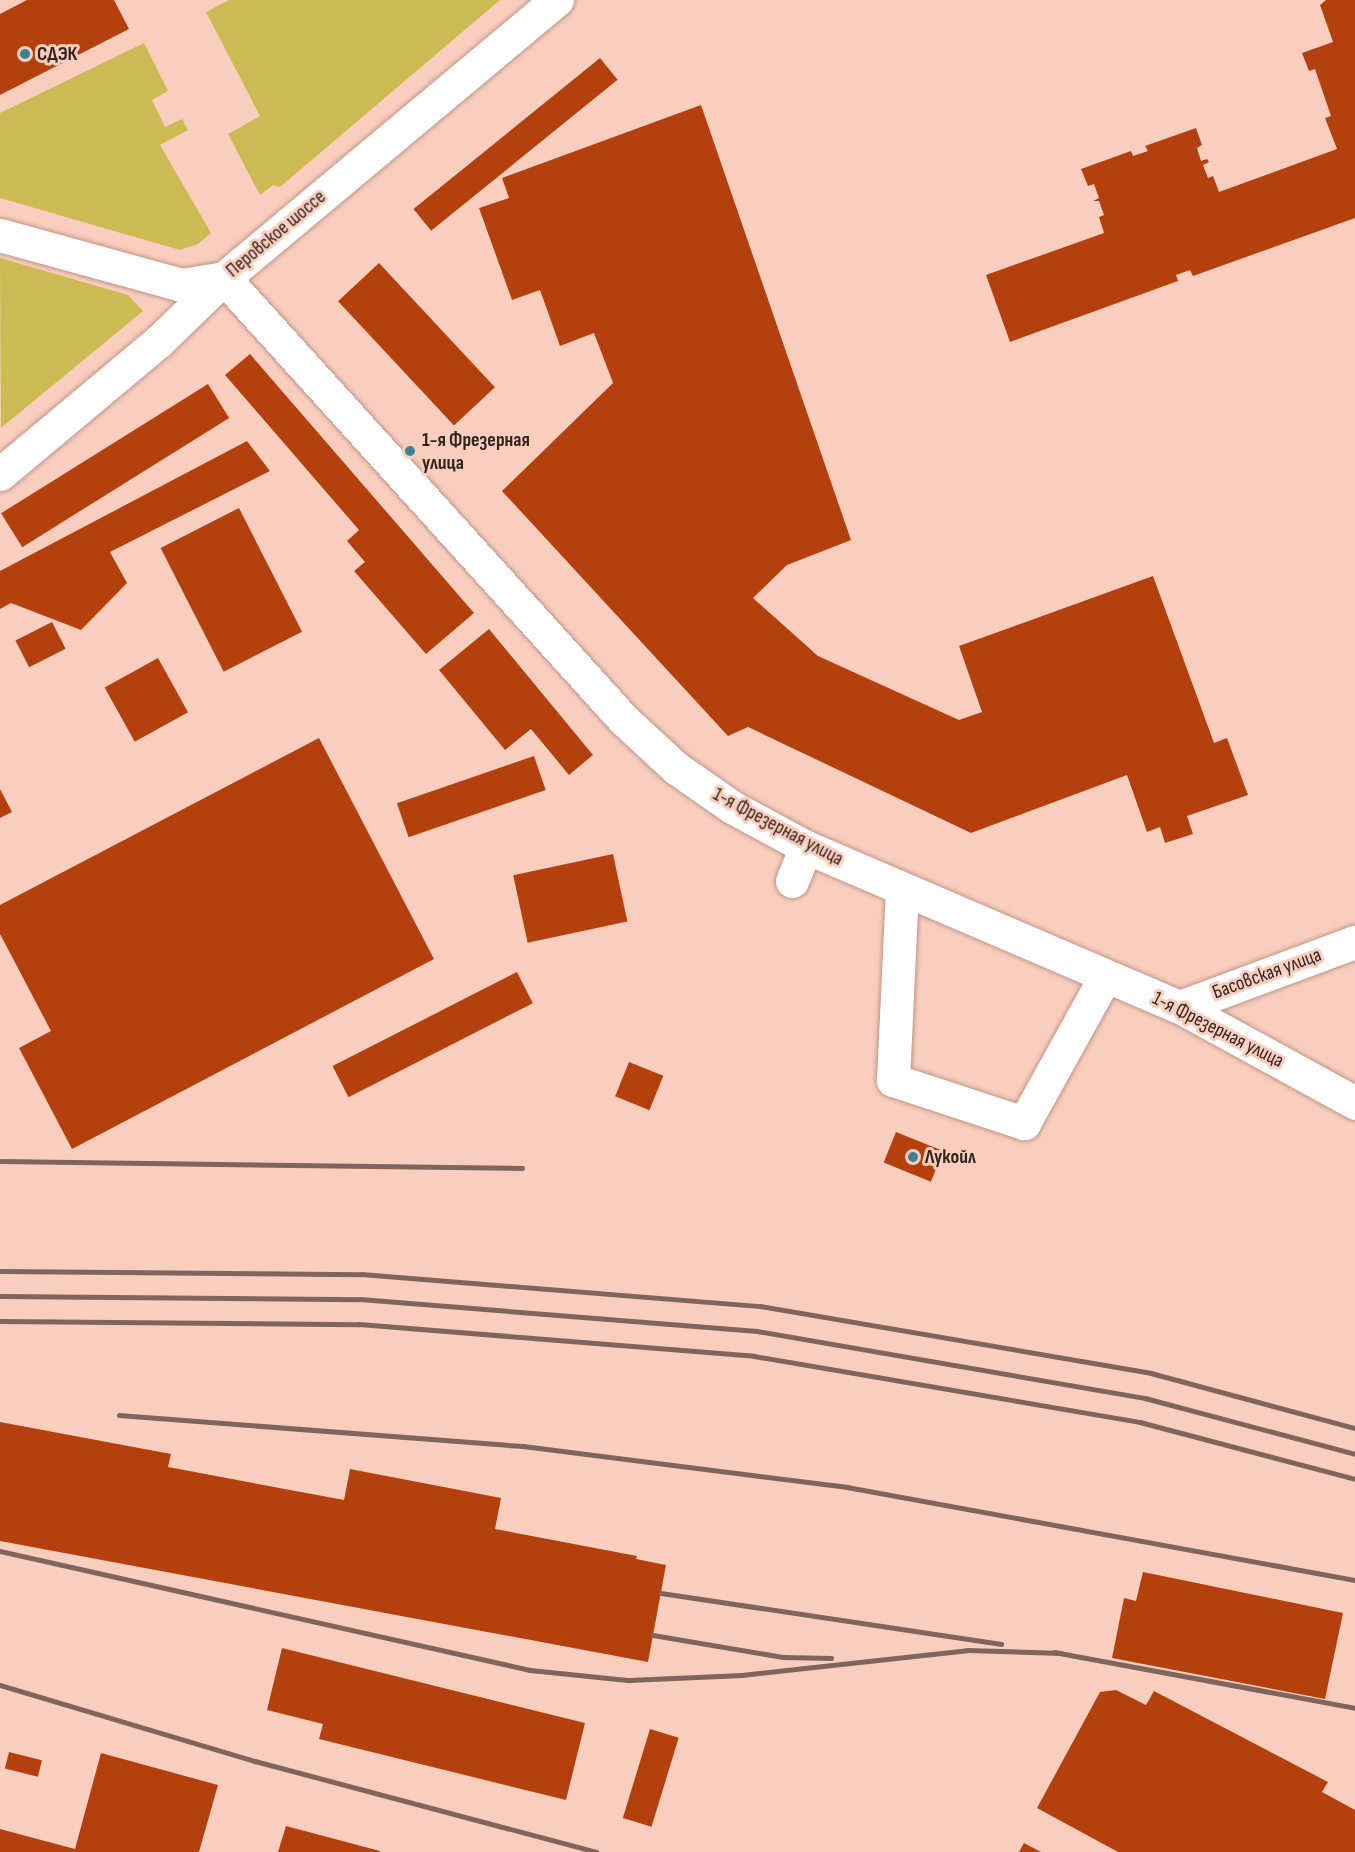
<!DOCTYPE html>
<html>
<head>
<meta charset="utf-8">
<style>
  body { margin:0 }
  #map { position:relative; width:1355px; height:1852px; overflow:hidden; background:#facebf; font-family:"Sofia Sans Condensed",sans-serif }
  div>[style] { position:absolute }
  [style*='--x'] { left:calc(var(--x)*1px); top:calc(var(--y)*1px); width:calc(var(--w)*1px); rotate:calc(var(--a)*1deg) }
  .green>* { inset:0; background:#ccba53 }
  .building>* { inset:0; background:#b4400e; transform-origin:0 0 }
  .roads { filter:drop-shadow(0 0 2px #be9587) drop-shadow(0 0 2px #be9587) }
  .minor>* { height:33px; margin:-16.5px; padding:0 16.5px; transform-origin:16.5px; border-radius:16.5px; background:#fff }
  .rail>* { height:4.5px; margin:-2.25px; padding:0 2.25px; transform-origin:2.25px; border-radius:2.25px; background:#7f655b }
  .dots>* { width:16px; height:16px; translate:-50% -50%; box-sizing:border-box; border:3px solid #facebf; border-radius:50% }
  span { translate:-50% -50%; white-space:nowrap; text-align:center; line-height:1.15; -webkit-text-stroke:6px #facebf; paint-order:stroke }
  .poi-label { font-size:20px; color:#34241e; font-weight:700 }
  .left { translate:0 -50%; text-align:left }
  .street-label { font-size:20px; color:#34241e }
</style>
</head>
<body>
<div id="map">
  <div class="green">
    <div style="clip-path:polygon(229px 0,500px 0,280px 187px,273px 185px,260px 195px,228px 134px,260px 116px,206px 12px)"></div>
    <div style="clip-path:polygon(144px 43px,168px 91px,152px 100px,165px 127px,182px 119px,188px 130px,160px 145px,211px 233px,198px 244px,180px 250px,0 198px,0 113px)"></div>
    <div style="clip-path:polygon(0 258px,128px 295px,143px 311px,1px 428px)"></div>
  </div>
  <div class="building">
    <div style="clip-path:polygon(27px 0,114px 0,129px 29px,0 95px,0 14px)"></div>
    <div style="clip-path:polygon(1326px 0,1355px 0,1355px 218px,1193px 276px,1190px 270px,1176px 275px,1178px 281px,1010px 342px,986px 275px,1104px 233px,1099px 217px,1104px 215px,1099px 201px,1093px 201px,1099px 198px,1094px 184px,1088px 186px,1081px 169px,1131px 151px,1133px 156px,1148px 151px,1145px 146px,1196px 128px,1202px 145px,1197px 148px,1201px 161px,1207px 159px,1209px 162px,1203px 165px,1208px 178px,1213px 176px,1219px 192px,1337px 149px,1325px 118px,1331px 116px,1315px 69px,1309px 71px,1302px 53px,1333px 42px,1320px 5px)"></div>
    <div style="left:600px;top:58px;width:28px;height:240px;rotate:51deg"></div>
    <div style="clip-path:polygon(701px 105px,851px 540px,787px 565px,753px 598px,818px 656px,959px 720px,982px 712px,959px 646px,1153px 576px,1214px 743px,1227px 738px,1248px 795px,1187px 816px,1193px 834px,1165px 843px,1160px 827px,1147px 832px,1127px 775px,971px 833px,748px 727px,728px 736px,502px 491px,613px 383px,594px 333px,560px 346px,540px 290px,512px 300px,479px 208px,509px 198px,502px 178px)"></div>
    <div style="left:379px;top:263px;width:170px;height:56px;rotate:47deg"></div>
    <div style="clip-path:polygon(250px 354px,474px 613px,426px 654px,354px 571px,365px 562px,347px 541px,359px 530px,225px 375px)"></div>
    <div style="left:208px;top:384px;width:40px;height:244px;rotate:58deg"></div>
    <div style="clip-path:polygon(247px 441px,270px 471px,110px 552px,127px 583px,81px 630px,11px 603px,0 609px,0 571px)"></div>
    <div style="left:239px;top:508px;width:139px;height:88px;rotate:63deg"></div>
    <div style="left:52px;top:622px;width:30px;height:41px;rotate:63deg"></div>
    <div style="clip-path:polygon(489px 629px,593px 755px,569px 775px,531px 729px,505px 750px,439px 670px)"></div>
    <div style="left:158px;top:658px;width:62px;height:61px;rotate:61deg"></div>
    <div style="clip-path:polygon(319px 738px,434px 959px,72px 1149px,19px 1048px,51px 1031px,0 934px,0 905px)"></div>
    <div style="left:534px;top:756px;width:36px;height:145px;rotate:71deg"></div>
    <div style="clip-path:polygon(0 789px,12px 812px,0 818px)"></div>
    <div style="left:613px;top:854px;width:69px;height:102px;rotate:78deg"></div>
    <div style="left:517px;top:972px;width:35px;height:207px;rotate:63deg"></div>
    <div style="left:629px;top:1062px;width:37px;height:37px;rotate:22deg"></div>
    <div style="left:896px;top:1132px;width:51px;height:33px;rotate:22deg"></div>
    <div style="clip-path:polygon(0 1422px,171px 1454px,168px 1467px,344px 1500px,350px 1469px,501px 1498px,495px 1529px,637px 1556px,636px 1559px,666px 1565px,648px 1662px,0 1541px)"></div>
    <div style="clip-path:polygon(1143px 1572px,1343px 1613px,1325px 1699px,1112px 1658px,1124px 1598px,1136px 1601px)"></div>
    <div style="clip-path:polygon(282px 1648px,585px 1723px,566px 1800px,319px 1739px,323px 1724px,267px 1710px)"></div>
    <div style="clip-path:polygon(1116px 1690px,1146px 1705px,1154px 1691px,1328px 1782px,1322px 1792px,1355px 1810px,1355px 1852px,1118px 1852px,1037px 1808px,1100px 1692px)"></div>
    <div style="left:650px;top:1729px;width:30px;height:93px;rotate:17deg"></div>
    <div style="left:9px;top:1752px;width:34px;height:17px;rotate:14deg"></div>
    <div style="clip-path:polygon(101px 1753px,218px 1785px,199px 1852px,0 1852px,0 1829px,75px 1849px)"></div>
    <div style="clip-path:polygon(286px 1826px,380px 1851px,380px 1852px,278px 1852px)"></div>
    <div style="clip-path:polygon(1024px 1843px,1041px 1852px,1019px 1852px)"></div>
  </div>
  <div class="roads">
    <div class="minor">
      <div style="--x:0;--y:235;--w:188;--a:15.4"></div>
      <div style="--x:181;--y:285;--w:44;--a:-9.2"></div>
      <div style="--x:224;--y:278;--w:595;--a:47.86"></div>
      <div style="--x:623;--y:719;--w:72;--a:42.8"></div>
      <div style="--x:676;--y:768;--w:68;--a:34.9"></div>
      <div style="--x:732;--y:807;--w:84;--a:28.4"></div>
      <div style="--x:806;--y:847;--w:407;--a:23.2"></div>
      <div style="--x:1180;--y:1007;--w:200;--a:28.7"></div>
      <div style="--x:0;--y:474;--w:207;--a:-39.9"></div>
      <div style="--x:159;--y:341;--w:91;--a:-44.1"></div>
      <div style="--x:224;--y:278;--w:434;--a:-39.9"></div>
      <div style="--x:792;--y:881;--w:37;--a:-68"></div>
      <div style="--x:902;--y:889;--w:191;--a:92.7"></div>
      <div style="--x:893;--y:1080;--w:138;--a:18.2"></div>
      <div style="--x:1024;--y:1123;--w:167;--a:-61"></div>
      <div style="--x:1180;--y:1007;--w:187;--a:-20.4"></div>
    </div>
  </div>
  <div class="rail">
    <div style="--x:0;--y:1161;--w:522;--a:0.77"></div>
    <div style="--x:0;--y:1271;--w:361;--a:0.5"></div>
    <div style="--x:361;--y:1274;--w:400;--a:4.6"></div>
    <div style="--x:760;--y:1306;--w:397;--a:9.7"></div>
    <div style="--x:1151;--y:1373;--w:211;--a:15.1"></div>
    <div style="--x:0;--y:1296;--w:360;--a:0.5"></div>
    <div style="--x:360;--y:1299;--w:398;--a:4.6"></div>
    <div style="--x:757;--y:1331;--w:394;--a:9.8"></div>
    <div style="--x:1145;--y:1398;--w:217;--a:14.9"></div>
    <div style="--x:0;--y:1321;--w:359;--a:0.5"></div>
    <div style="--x:359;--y:1324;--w:396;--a:4.6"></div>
    <div style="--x:754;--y:1356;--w:392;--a:9.7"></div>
    <div style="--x:1140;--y:1422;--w:222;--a:14.8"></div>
    <div style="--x:119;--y:1415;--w:405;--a:4.4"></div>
    <div style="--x:523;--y:1446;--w:327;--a:7.2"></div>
    <div style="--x:847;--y:1487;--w:516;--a:10.37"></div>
    <div style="--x:0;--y:1551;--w:543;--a:12.65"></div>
    <div style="--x:530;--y:1670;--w:100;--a:5.8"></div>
    <div style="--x:629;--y:1680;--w:113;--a:-2.5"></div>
    <div style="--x:742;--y:1675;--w:226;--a:-6.3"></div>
    <div style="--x:967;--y:1650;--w:94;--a:1.8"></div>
    <div style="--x:661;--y:1593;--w:344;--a:8.5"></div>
    <div style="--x:653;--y:1635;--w:132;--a:9.6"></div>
    <div style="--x:783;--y:1657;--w:48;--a:1.2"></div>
    <div style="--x:1054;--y:1652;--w:306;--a:10.5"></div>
    <div style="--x:0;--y:1685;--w:266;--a:16.6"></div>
    <div style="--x:255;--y:1761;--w:353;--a:14.9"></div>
  </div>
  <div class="dots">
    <div style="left:25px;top:54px;background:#408194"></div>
    <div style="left:410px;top:451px;background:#408194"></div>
    <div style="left:913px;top:1157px;background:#408194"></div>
  </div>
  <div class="poi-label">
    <span class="left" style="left:37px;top:54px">СДЭК</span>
    <span class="left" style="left:422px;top:452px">1-я Фрезерная<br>улица</span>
    <span class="left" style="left:925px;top:1157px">Лукойл</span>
  </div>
  <div class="street-label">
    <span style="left:276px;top:234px;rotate:-40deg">Перовское шоссе</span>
    <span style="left:778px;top:827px;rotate:28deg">1-я Фрезерная улица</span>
    <span style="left:1267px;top:974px;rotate:-20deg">Басовская улица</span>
    <span style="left:1218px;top:1030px;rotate:27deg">1-я Фрезерная улица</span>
  </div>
</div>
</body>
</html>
